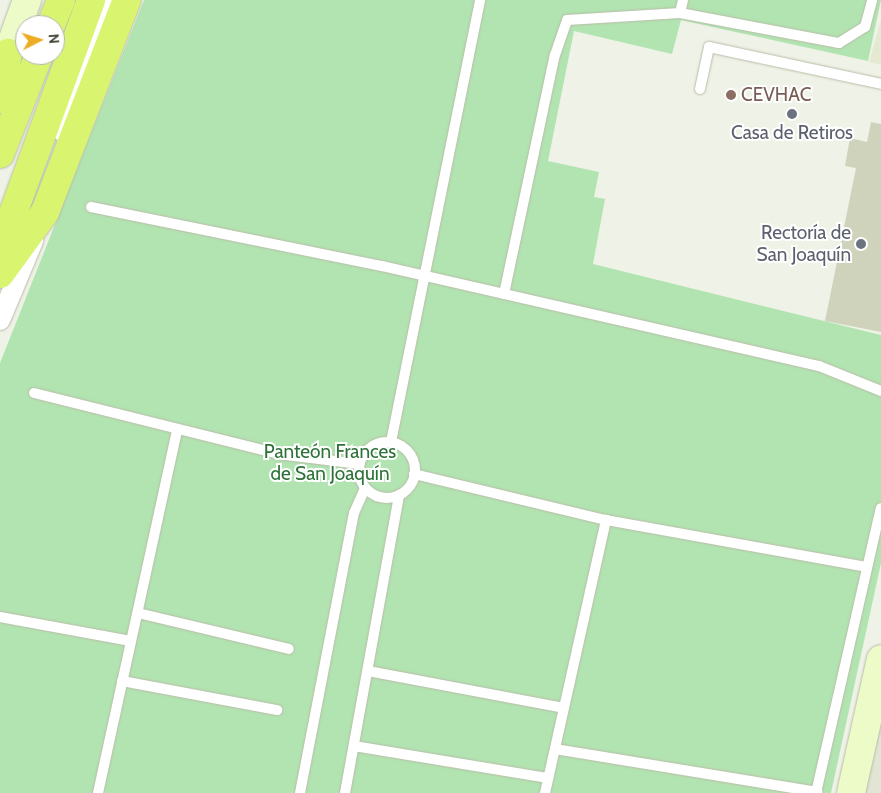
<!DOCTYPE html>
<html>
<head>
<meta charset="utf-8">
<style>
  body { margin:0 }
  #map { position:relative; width:881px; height:793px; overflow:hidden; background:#eff2e6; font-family:Cabin,sans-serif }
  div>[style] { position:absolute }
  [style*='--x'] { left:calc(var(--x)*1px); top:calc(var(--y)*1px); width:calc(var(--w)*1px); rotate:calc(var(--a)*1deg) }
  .residential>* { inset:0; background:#e2e5d4 }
  .education>* { inset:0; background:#e4ead1 }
  .green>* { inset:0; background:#b2e4b1 }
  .building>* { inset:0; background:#cfd3bc }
  .roads { filter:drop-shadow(0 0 1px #b9bda9) drop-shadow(0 0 1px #b9bda9) }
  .lane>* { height:10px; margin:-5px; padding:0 5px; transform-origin:5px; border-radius:5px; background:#fff }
  .lane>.ring { margin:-5px; padding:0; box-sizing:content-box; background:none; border:10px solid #fff; border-radius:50% }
  .street>* { height:20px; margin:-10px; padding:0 10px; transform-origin:10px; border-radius:10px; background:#fff }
  .secondary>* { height:28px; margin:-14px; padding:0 14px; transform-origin:14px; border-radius:14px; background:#ecfbc7 }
  .highway>* { height:28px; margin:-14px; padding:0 14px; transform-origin:14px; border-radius:14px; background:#d9f46f }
  .dots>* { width:14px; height:14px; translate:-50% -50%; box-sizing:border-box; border:2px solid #fff; border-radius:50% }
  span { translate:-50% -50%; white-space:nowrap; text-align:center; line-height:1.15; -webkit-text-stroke:4px #fff; paint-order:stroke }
  .education-label { font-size:19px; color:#785e54 }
  .left { translate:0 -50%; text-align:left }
  .worship-label { font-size:19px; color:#5b616d }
  .right { translate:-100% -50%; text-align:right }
  .park-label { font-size:19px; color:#2d7238 }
  .north { position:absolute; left:15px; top:15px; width:50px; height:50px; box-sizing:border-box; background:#fff; border:1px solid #b3b4af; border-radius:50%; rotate:85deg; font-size:14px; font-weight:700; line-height:20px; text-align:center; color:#424436 }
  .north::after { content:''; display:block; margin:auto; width:18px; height:22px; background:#ecac23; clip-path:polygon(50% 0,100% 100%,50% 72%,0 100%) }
</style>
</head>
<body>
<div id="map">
  <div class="residential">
    <div style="clip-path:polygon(881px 722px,881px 793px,864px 793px)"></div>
  </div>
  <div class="education">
    <div style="clip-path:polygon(881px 20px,881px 65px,869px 62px)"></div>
  </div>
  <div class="green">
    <div style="clip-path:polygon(144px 0,881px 0,868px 61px,681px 20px,672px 54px,574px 31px,548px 161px,599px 172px,594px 197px,605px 199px,593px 264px,881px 335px,881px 563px,831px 793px,0 793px,0 363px)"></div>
  </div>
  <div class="building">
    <div style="clip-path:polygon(871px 122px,881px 124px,881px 332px,825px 321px,856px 168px,845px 166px,850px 138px,867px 142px)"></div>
  </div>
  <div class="roads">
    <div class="lane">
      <div style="--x:680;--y:13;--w:13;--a:-77"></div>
      <div style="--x:700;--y:89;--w:43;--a:-77.9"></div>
      <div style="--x:709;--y:47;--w:176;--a:12.1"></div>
      <div style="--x:91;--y:207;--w:297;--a:11.5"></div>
      <div style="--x:382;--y:266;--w:448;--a:12.9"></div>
      <div style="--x:819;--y:366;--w:67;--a:22"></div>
      <div style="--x:504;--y:294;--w:244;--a:-78"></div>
      <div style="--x:555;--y:55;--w:37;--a:-71"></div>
      <div style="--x:567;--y:20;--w:113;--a:-3.5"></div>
      <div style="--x:680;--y:13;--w:162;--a:10.7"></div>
      <div style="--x:839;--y:43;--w:31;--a:-32"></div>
      <div style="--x:865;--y:27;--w:28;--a:-75"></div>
      <div style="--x:34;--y:393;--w:252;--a:14"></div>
      <div style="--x:278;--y:454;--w:82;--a:7"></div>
      <div style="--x:391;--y:442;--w:451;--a:-78.6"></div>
      <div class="ring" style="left:359px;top:442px;width:46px;height:46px"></div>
      <div style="--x:414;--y:474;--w:197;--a:13.5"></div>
      <div style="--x:606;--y:520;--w:265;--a:10.2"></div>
      <div style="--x:138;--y:613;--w:155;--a:13.4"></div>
      <div style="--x:0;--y:617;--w:133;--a:10.4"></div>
      <div style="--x:368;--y:671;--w:199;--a:10.7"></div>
      <div style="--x:122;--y:681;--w:158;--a:10.6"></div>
      <div style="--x:354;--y:746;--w:197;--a:9.4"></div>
      <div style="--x:555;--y:749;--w:266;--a:9.3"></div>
      <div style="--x:98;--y:793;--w:371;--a:-77.7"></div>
      <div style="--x:300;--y:793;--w:285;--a:-79.1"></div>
      <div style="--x:354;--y:513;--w:27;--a:-66"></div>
      <div style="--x:345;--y:793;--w:303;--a:-79.7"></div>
      <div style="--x:545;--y:793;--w:280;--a:-77.4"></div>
      <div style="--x:816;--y:793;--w:292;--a:-77.2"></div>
    </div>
    <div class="street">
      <div style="--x:63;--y:132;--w:140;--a:-70.8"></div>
      <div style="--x:0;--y:320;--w:86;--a:-67.3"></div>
    </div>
    <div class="secondary">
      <div style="--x:0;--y:75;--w:80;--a:-70.2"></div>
      <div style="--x:851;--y:793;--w:137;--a:-77.4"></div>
    </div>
    <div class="highway">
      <div style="--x:51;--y:25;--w:27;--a:-68"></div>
      <div style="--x:0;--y:99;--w:47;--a:-80.1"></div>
      <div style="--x:0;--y:154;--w:106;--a:-68.5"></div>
      <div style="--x:0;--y:249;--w:265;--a:-69.9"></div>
      <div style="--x:0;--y:274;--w:77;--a:-54"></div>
      <div style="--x:45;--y:212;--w:227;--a:-68.9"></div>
    </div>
  </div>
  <div class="dots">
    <div style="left:731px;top:95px;background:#8d6e63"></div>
    <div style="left:792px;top:114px;background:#6b7280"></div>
    <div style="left:861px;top:244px;background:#6b7280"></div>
  </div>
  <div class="education-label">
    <span class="left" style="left:741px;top:95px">CEVHAC</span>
  </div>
  <div class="worship-label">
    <span style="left:792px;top:133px">Casa de Retiros</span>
    <span class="right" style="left:851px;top:244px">Rectoría de<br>San Joaquín</span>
  </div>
  <div class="park-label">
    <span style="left:330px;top:463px">Panteón Frances<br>de San Joaquín</span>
  </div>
  <div class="north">N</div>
</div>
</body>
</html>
